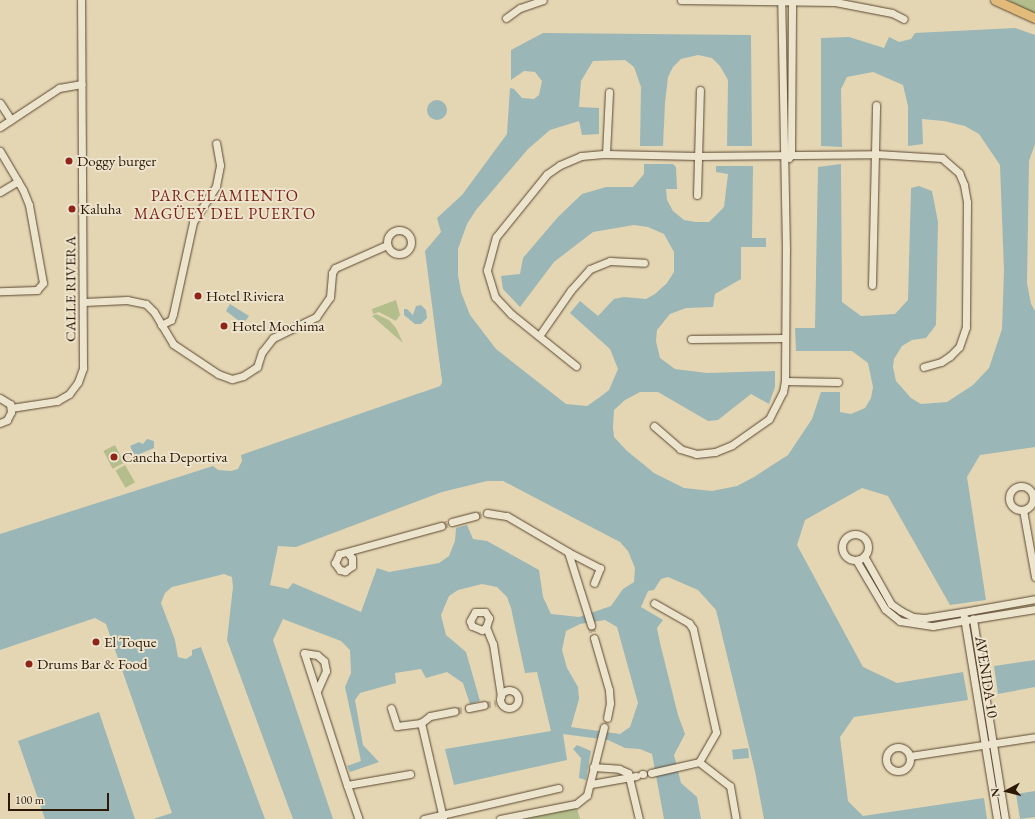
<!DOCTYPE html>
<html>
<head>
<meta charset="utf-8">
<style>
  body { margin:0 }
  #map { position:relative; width:1035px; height:819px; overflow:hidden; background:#e4d6b3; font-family:"EB Garamond",serif }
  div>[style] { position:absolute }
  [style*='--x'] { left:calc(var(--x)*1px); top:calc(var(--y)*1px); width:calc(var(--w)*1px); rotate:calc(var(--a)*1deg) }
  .green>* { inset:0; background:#b4be8c; transform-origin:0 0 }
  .water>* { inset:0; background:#9ab6b7; transform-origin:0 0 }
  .round { border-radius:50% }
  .pier>* { inset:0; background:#e4d6b3 }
  .minor-tunnel>* { height:7px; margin-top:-3.5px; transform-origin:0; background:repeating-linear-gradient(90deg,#bfb090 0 7px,transparent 0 10.5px) }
  .roads { filter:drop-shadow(0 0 1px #5b4730) drop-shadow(0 0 1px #5b4730) }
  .minor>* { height:7px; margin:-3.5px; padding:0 3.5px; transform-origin:3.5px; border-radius:3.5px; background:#ede4ce }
  .minor>.ring { margin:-3.5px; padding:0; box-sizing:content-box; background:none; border:7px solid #ede4ce; border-radius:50% }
  .major>* { height:9px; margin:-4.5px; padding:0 4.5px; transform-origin:4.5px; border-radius:4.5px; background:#e2bb7a }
  .dots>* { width:11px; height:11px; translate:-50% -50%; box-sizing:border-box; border:2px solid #ede4ce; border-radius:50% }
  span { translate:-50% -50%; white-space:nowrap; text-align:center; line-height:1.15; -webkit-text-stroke:4px #ede4ce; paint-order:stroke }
  .poi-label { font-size:15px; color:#2d1705 }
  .left { translate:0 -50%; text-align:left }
  .street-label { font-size:15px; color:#2d1705 }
  .neighbourhood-label { font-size:16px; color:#7a1f14; letter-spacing:1px }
  .north { position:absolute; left:987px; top:771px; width:40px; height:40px; -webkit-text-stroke:3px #ede4ce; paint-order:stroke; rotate:263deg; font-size:11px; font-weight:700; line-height:16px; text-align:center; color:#2d1705 }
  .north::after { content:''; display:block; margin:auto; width:14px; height:18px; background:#2d1705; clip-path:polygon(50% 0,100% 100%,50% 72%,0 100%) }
  .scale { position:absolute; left:8px; top:793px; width:101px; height:18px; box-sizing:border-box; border:2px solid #2d1705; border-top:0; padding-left:5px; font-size:12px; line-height:14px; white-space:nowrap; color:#2d1705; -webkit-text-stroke:3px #ede4ce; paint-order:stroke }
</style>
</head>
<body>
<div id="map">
  <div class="green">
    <div style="clip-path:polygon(1008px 0,1035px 0,1035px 15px)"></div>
    <div style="clip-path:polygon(396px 300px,400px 315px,396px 321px,379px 312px,373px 314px,372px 309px)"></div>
    <div style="clip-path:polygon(376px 314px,389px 320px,396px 328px,403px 343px,372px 316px)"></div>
    <div style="left:115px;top:445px;width:20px;height:13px;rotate:63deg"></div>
    <div style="left:125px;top:465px;width:20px;height:11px;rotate:60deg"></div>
    <div style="clip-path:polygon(576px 804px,580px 819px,500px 819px)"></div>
  </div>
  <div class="water">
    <div style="clip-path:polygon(evenodd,1015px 28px,1035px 35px,1035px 144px,1029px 161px,1027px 283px,1031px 304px,1035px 311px,1035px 447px,980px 455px,967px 477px,986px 600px,950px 605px,888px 496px,862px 488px,805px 520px,797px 545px,863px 667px,897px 683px,963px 672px,968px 700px,854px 717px,840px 737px,848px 801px,863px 816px,984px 798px,987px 819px,764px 819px,755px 771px,716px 610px,698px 590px,668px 577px,661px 579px,654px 590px,648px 591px,641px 607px,663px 620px,657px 628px,660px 643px,678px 715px,685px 734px,674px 755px,681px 783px,697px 797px,701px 819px,664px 819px,652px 754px,640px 749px,625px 748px,608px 740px,563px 734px,567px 760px,454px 785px,445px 749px,551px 731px,537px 672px,525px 673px,511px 608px,507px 597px,497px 587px,482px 584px,458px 590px,449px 596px,441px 615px,446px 635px,466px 652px,480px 701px,470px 704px,463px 683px,447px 672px,426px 678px,421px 669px,395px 673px,396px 683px,360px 693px,355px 700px,363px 745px,379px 762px,350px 772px,347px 766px,361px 761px,345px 687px,351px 673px,350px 650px,341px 641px,283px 619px,273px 640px,333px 819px,293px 819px,227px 640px,233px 587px,232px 577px,224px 574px,172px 587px,165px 593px,161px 603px,175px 640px,178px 657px,186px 659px,192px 655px,192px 650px,201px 647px,265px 819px,153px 819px,172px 813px,106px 624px,95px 618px,0 650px,0 534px,213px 466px,218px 470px,231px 471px,238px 469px,242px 461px,241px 455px,440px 386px,442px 382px,425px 251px,441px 232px,437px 218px,462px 195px,507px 134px,510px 88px,514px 89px,522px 98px,534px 99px,539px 95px,542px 81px,535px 72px,524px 71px,511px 80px,511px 50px,543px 33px,751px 35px,752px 146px,727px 146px,728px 80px,720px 66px,712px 58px,698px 55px,681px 59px,673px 67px,668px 77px,665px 103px,663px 146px,640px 146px,641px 87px,634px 67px,625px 60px,593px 61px,581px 81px,579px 107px,599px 108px,599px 134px,582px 135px,579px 121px,550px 130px,528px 149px,476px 210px,467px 224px,458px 249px,458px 275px,461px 292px,470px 315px,496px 349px,566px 404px,587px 406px,600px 397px,609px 390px,618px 369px,610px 349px,570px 313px,580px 301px,598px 316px,614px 299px,624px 297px,646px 299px,655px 294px,667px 283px,674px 272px,674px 252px,664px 234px,648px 227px,634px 225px,593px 232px,554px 262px,520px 307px,503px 289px,501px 276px,520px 274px,523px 258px,558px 217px,582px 194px,606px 187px,633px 187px,644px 174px,644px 164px,673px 164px,676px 167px,677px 189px,666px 189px,667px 200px,673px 211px,684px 220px,696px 222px,709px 222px,724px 207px,728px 174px,716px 172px,716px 166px,753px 166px,752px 238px,766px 238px,766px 247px,741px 247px,741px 279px,715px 294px,713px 307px,686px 308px,670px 314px,657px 330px,656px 341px,660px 358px,675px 369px,707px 373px,775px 371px,775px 387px,769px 404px,751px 394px,718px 420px,708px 421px,658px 392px,640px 392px,625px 400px,614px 410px,613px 427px,614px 437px,626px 450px,654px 473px,684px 488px,712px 491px,737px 486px,754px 477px,788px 455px,812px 419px,821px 392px,840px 392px,840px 412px,851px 414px,865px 408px,871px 398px,873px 387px,868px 363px,852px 351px,796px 351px,795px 328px,815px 328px,818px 167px,841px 164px,842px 302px,861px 316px,895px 314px,908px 300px,911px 188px,919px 186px,932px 191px,938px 222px,936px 325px,926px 338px,912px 340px,902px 346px,894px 359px,893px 367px,896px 381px,911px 398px,921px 404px,947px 402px,973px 385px,989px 368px,1002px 329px,1004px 270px,1000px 165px,979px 134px,965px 126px,944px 121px,922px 119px,923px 144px,908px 146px,908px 106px,903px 85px,873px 72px,847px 77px,841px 89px,842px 147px,821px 146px,821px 38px,849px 37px,884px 48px,889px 37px,899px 42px,911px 39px,915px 33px,1015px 28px,487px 481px,503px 481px,620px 542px,628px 551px,635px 568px,634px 582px,623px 589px,611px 606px,579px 617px,551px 614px,543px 597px,539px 570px,487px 541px,473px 539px,467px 525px,456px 528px,455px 541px,449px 556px,439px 563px,389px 572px,377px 568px,361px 612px,293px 583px,288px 589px,270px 585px,278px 546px,296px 547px,442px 492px,487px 481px,1015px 28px,605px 620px,617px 627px,638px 703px,630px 727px,620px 734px,571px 727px,579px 699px,578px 687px,567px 668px,562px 650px,566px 631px,580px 624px,605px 620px)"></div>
    <div class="round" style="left:427px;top:100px;width:20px;height:20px"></div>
    <div style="clip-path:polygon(230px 304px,249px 316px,243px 324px,226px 311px)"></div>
    <div style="clip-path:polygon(421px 305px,426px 310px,427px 318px,421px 324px,415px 324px,404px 315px,404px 309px,407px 309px,413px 315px,416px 306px)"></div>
    <div style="clip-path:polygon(147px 439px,154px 441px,154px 448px,135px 456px,130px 446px,139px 442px,143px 444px)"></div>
    <div style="clip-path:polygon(1035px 660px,1035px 687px,998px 694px,994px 666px)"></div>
    <div style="clip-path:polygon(99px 712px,135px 819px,45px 819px,18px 741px)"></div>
    <div style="clip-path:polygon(577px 745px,591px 751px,586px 780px,579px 778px,581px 758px,573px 749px)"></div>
    <div style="left:748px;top:748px;width:10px;height:16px;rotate:84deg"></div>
    <div style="clip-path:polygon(1035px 791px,1035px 817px,1020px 819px,1016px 794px)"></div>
  </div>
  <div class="pier">
    <div style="clip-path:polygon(423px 250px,442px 382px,440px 386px,419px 393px,440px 382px)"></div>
  </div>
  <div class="minor-tunnel">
    <div style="--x:475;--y:516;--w:12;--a:-14"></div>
    <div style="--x:441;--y:526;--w:12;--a:-20"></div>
    <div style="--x:591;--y:625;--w:13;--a:77"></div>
    <div style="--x:484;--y:705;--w:12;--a:-9"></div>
    <div style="--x:455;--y:711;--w:14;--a:-12"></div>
  </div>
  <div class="roads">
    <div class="minor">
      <div style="--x:681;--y:0;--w:154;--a:0.7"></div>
      <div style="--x:835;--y:2;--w:58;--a:10.9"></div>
      <div style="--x:892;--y:13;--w:13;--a:27"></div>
      <div style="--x:506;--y:18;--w:17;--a:-36"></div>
      <div style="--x:520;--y:8;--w:24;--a:-19"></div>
      <div style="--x:0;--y:103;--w:20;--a:57"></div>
      <div style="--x:0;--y:127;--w:71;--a:-33.5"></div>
      <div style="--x:59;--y:88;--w:23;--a:-10"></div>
      <div style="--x:0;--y:151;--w:45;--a:59.5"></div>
      <div style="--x:23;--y:190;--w:16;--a:68"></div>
      <div style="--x:29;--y:205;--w:79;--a:79.8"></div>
      <div style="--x:43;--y:283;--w:9;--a:131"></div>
      <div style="--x:37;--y:290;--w:37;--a:178"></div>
      <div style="--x:606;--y:154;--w:62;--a:-87.2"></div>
      <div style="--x:789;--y:158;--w:4;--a:-63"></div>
      <div style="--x:791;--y:154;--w:154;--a:-89.6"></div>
      <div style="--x:0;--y:192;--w:21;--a:-31"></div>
      <div style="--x:697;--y:195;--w:105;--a:-88.4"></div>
      <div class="ring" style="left:387px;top:230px;width:17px;height:17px"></div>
      <div style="--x:872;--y:285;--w:180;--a:-88.7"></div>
      <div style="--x:84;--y:302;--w:43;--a:-2.7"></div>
      <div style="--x:127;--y:300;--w:19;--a:12"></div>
      <div style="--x:146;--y:304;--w:11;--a:45"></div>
      <div style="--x:154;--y:312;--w:37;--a:59"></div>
      <div style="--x:173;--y:344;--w:54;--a:33.7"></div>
      <div style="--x:218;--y:374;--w:15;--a:20"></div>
      <div style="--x:232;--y:379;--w:11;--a:-15"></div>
      <div style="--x:243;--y:376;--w:17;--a:-33"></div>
      <div style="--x:257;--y:367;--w:16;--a:-72"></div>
      <div style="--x:262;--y:352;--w:18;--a:-52"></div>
      <div style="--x:273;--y:338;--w:48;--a:-26"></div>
      <div style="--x:316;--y:317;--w:24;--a:-55"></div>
      <div style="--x:330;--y:297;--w:24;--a:-85"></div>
      <div style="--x:332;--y:273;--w:6;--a:-59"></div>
      <div style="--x:335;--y:268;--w:57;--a:-23.9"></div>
      <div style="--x:161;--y:325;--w:11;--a:-27"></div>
      <div style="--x:171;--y:320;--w:6;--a:-72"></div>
      <div style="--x:173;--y:314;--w:94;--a:-77.7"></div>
      <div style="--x:193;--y:222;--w:43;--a:-57.4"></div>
      <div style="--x:216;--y:186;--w:21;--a:-79"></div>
      <div style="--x:220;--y:165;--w:22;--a:-100"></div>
      <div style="--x:539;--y:336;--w:56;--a:-55.2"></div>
      <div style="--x:571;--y:290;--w:28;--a:-48"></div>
      <div style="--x:590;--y:269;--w:22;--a:-22"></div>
      <div style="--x:610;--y:261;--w:34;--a:3"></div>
      <div style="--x:691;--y:339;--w:94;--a:-0.6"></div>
      <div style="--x:576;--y:366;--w:83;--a:-141.3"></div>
      <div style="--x:511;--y:314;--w:23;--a:-133"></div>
      <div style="--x:495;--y:297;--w:28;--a:-107"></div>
      <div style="--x:487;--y:270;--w:34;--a:-75"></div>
      <div style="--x:496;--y:237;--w:81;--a:-51"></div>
      <div style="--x:547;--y:174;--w:16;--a:-35"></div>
      <div style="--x:560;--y:165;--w:23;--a:-23"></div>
      <div style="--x:581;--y:156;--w:25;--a:-5"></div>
      <div style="--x:606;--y:154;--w:91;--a:1.3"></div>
      <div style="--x:697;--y:156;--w:179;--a:-0.6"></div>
      <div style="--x:876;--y:154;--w:66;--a:3.5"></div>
      <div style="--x:942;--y:158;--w:23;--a:41"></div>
      <div style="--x:959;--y:173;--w:13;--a:67"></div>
      <div style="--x:964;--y:185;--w:17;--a:80"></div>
      <div style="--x:967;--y:202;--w:125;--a:90.5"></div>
      <div style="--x:966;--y:327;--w:21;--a:109"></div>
      <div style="--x:959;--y:347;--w:13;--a:135"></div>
      <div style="--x:950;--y:356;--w:11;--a:146"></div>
      <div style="--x:941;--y:362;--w:18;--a:164"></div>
      <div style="--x:785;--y:381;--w:53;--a:1.1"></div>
      <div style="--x:0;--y:398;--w:12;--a:31"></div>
      <div style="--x:10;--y:404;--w:8;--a:83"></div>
      <div style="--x:11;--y:412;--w:9;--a:117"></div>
      <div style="--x:7;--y:420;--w:8;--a:157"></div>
      <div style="--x:11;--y:408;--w:47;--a:-8.7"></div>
      <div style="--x:57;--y:401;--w:14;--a:-30"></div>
      <div style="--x:69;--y:394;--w:15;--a:-53"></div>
      <div style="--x:78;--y:382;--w:15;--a:-70"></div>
      <div style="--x:83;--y:368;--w:368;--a:-90.3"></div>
      <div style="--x:654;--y:426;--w:35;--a:41"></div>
      <div style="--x:680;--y:449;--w:17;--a:17"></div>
      <div style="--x:696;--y:454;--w:19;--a:-6"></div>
      <div style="--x:715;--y:452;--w:18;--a:-22"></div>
      <div style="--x:732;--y:445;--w:45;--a:-35.1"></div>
      <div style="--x:769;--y:419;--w:30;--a:-63"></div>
      <div style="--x:783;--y:392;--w:11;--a:-80"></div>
      <div style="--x:785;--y:381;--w:131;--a:-89.6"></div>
      <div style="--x:786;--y:250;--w:250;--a:-91.1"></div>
      <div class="ring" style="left:1009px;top:486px;width:17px;height:17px"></div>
      <div style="--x:1023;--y:510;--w:68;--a:79.8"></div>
      <div style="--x:487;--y:513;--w:20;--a:9"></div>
      <div style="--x:507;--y:516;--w:71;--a:30.5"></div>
      <div style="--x:568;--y:552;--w:77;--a:72.5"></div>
      <div style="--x:452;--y:522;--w:24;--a:-15"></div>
      <div class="ring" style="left:842px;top:534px;width:19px;height:19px"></div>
      <div style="--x:568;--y:552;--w:36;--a:27"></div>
      <div style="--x:600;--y:568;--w:16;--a:112"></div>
      <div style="--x:348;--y:553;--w:6;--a:51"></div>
      <div style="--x:352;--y:558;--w:8;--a:90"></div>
      <div style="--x:352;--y:566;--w:9;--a:144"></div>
      <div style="--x:345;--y:571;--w:5;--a:-169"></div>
      <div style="--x:340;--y:570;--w:9;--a:-126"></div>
      <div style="--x:335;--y:563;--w:10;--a:-66"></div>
      <div style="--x:339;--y:554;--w:106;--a:-15.4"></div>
      <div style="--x:864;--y:556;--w:55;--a:60.6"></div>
      <div style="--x:891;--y:604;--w:12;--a:35"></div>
      <div style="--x:901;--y:611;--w:13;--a:27"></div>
      <div style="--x:913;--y:617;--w:12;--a:5"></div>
      <div style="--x:925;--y:618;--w:38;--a:-9"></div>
      <div style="--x:856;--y:560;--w:57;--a:59.4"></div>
      <div style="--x:885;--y:609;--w:19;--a:39"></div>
      <div style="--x:900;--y:621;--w:33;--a:9"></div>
      <div style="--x:933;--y:626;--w:36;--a:-10"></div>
      <div style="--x:486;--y:627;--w:5;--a:143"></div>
      <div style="--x:482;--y:630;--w:11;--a:-158"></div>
      <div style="--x:472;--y:626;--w:5;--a:-112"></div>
      <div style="--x:470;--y:621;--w:10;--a:-61"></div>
      <div style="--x:475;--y:612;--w:10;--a:0"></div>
      <div style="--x:485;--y:612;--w:7;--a:56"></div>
      <div style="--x:489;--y:618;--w:9;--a:108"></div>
      <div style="--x:486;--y:627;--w:18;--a:68"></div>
      <div style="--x:493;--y:644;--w:53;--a:81.3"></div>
      <div style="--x:594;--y:638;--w:54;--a:73.9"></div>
      <div style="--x:609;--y:690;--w:13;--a:86"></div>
      <div style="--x:610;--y:703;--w:15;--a:101"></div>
      <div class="ring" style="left:500px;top:690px;width:11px;height:11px"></div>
      <div style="--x:317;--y:691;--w:22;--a:-66"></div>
      <div style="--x:326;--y:671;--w:10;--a:-101"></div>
      <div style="--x:324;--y:661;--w:9;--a:-139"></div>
      <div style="--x:317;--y:655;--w:13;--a:-171"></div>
      <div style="--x:304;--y:653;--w:139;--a:72"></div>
      <div style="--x:347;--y:785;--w:36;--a:71"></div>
      <div style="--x:391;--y:708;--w:19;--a:72"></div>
      <div style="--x:397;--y:726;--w:24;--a:-7"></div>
      <div style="--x:469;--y:708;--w:15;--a:-11"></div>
      <div class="ring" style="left:886px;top:747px;width:17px;height:17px"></div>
      <div style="--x:910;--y:756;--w:126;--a:-8.6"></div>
      <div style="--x:699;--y:762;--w:39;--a:38"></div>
      <div style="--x:730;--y:786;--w:34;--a:80"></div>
      <div style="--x:593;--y:767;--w:26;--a:4"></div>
      <div style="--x:619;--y:769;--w:10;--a:24"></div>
      <div style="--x:628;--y:773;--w:47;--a:76.6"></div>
      <div style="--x:651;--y:773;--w:49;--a:-12.9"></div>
      <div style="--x:699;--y:762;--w:34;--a:-60"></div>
      <div style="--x:716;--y:732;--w:106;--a:-102.6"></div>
      <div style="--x:693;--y:629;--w:7;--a:-124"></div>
      <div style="--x:689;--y:623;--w:40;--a:-150.3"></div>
      <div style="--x:642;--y:774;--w:1;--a:0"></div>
      <div style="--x:591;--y:784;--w:46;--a:-10.1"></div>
      <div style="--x:347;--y:785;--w:64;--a:-9.9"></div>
      <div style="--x:443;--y:818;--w:98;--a:-103"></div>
      <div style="--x:421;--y:723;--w:11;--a:-38"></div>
      <div style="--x:430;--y:716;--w:25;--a:-11"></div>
      <div style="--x:424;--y:819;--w:138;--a:-13"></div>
      <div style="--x:500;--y:819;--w:77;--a:-11.2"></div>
      <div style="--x:576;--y:804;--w:14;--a:-39"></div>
      <div style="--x:587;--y:795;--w:70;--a:-76"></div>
      <div style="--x:997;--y:819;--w:210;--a:-99.3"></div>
      <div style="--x:963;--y:612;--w:73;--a:-10.2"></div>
      <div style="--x:1005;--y:819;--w:203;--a:-99.1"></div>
      <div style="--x:973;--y:619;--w:63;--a:-9.2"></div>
    </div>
    <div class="major">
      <div style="--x:995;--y:0;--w:44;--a:24.2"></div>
    </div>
  </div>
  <div class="dots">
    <div style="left:69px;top:161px;background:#8f2418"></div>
    <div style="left:72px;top:209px;background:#8f2418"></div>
    <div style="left:198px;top:296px;background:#8f2418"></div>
    <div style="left:224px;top:326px;background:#8f2418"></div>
    <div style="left:114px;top:457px;background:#8f2418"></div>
    <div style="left:96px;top:642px;background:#8f2418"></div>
    <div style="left:29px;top:664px;background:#8f2418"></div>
  </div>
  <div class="poi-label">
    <span class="left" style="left:77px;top:161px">Doggy burger</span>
    <span class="left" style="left:80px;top:209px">Kaluha</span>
    <span class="left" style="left:206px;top:296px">Hotel Riviera</span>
    <span class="left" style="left:232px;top:326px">Hotel Mochima</span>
    <span class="left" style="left:122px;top:457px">Cancha Deportiva</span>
    <span class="left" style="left:104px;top:642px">El Toque</span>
    <span class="left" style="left:37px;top:664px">Drums Bar &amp; Food</span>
  </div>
  <div class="street-label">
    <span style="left:70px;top:289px;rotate:-90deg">CALLE RIVERA</span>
    <span style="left:987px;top:677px;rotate:81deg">AVENIDA 10</span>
  </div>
  <div class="neighbourhood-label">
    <span style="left:225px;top:205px">PARCELAMIENTO<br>MAGÜEY DEL PUERTO</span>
  </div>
  <div class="north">N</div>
  <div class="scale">100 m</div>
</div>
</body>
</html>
